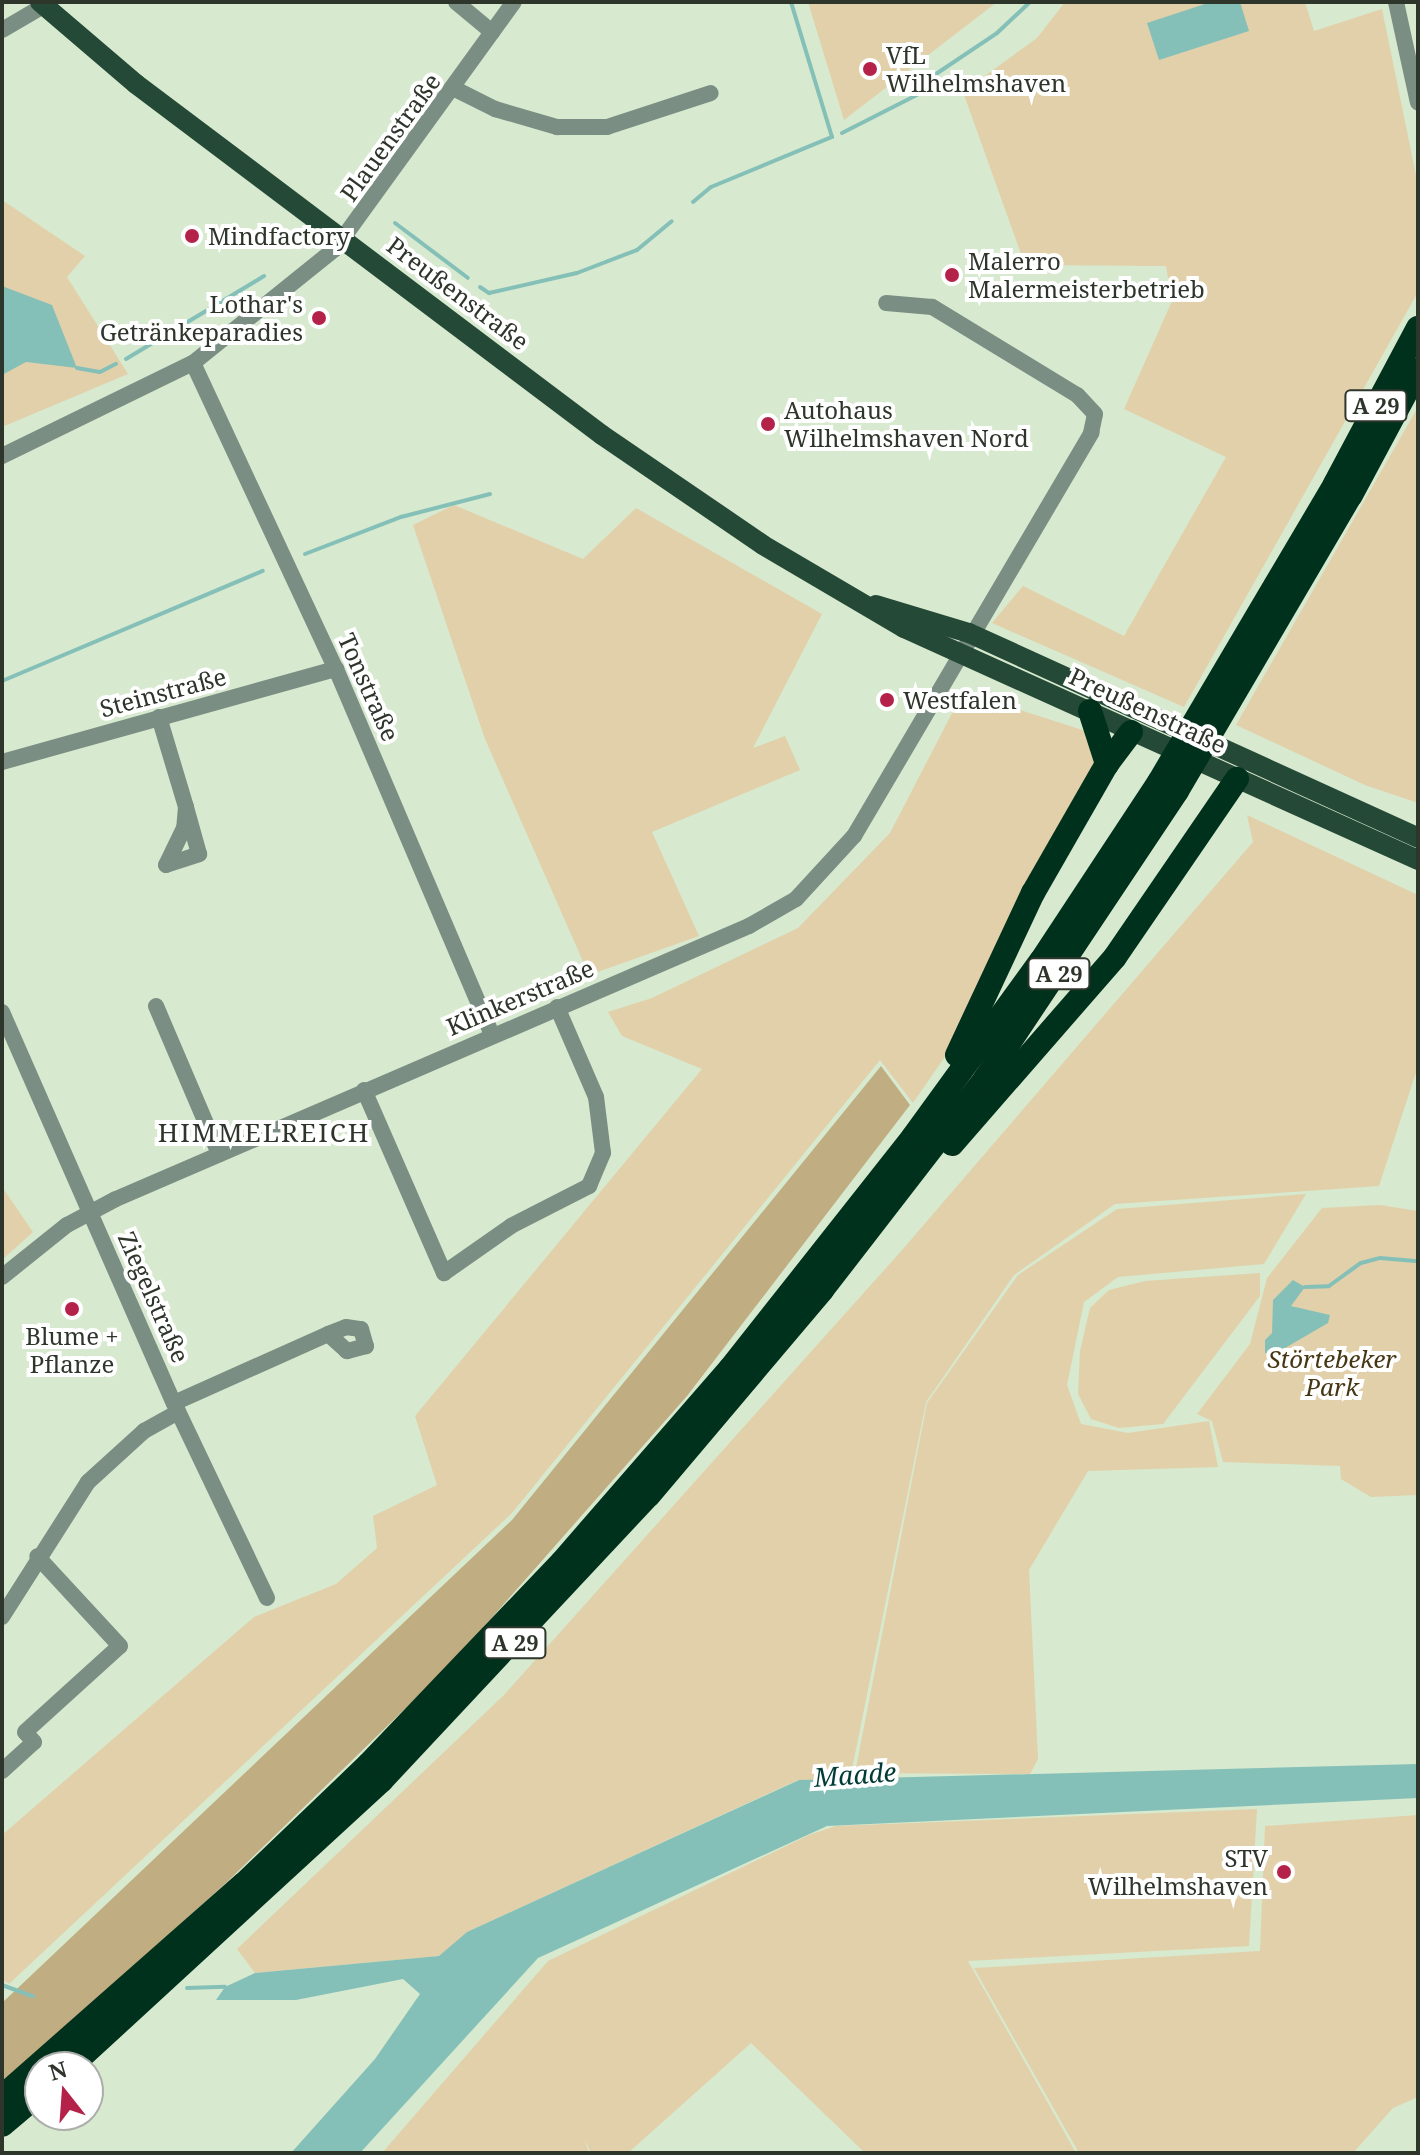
<!DOCTYPE html>
<html>
<head>
<meta charset="utf-8">
<style>
  body { margin:0 }
  #map { position:relative; width:1420px; height:2155px; overflow:hidden; background:#d7e9ce; font-family:"Noto Serif",serif }
  div>[style] { position:absolute }
  [style*='--x'] { left:calc(var(--x)*1px); top:calc(var(--y)*1px); width:calc(var(--w)*1px); rotate:calc(var(--a)*1deg) }
  .green>* { inset:0; background:#e2d0aa }
  .forest>* { inset:0; background:#c0ad82 }
  .water>* { inset:0; background:#85c0b8 }
  .stream>* { height:4px; margin:-2px; padding:0 2px; transform-origin:2px; border-radius:2px; background:#85c0b8 }
  .minor>* { height:16px; margin:-8px; padding:0 8px; transform-origin:8px; border-radius:8px; background:#7a8e83 }
  .major>* { height:20px; margin:-10px; padding:0 10px; transform-origin:10px; border-radius:10px; background:#254937 }
  .highway>* { height:24px; margin:-12px; padding:0 12px; transform-origin:12px; border-radius:12px; background:#00311d }
  .highway-bridge>* { height:24px; margin:-12px; padding:0 12px; transform-origin:12px; border-radius:12px; background:#00311d }
  .dots>* { width:22px; height:22px; translate:-50% -50%; box-sizing:border-box; border:4px solid #fff; border-radius:50% }
  span { translate:-50% -50%; white-space:nowrap; text-align:center; line-height:1.15; -webkit-text-stroke:8px #fff; paint-order:stroke }
  .shield-label span { padding:2px 6px; background:#fff; border:2px solid; border-radius:6px; -webkit-text-stroke-width:0 }
  .shield-label { font-size:22px; color:#2e352b; font-weight:700 }
  .poi-label { font-size:24px; color:#2e352b }
  .left { translate:0 -50%; text-align:left }
  .right { translate:-100% -50%; text-align:right }
  .street-label { font-size:24px; color:#2e352b }
  .park-label { font-size:24px; color:#463714; font-style:italic }
  .neighbourhood-label { font-size:26px; color:#2e352b; letter-spacing:2px }
  .water-label { font-size:26px; color:#023c37; font-style:italic }
  .frame { position:absolute; inset:0; border:4px solid #2e352b; pointer-events:none }
  .north { position:absolute; left:24px; top:2051px; width:80px; height:80px; box-sizing:border-box; background:#fff; border:2px solid #abaeaa; border-radius:50%; rotate:343deg; font-size:22px; font-weight:700; line-height:32px; text-align:center; color:#2e352b }
  .north::after { content:''; display:block; margin:auto; width:28px; height:36px; background:#b4224a; clip-path:polygon(50% 0,100% 100%,50% 72%,0 100%) }
</style>
</head>
<body>
<div id="map">
  <div class="green">
    <div style="clip-path:polygon(808px 2px,997px 2px,844px 120px)"></div>
    <div style="clip-path:polygon(1065px 2px,1305px 2px,1314px 31px,1382px 9px,1418px 185px,1418px 292px,1184px 707px,992px 623px,1023px 586px,1124px 636px,1226px 457px,1124px 409px,1172px 301px,1166px 266px,1025px 265px,963px 92px,1037px 38px)"></div>
    <div style="clip-path:polygon(2px 200px,85px 256px,67px 277px,128px 374px,2px 427px)"></div>
    <div style="clip-path:polygon(1418px 407px,1418px 803px,1365px 785px,1236px 725px)"></div>
    <div style="clip-path:polygon(454px 505px,583px 559px,636px 508px,822px 614px,753px 748px,785px 736px,800px 770px,652px 832px,699px 936px,589px 975px,485px 739px,413px 525px)"></div>
    <div style="clip-path:polygon(963px 692px,1095px 734px,1100px 760px,960px 1035px,913px 1103px,880px 1060px,512px 1513px,9px 1984px,2px 1979px,2px 1835px,254px 1617px,336px 1584px,377px 1548px,373px 1516px,437px 1485px,415px 1416px,702px 1069px,622px 1036px,608px 1012px,652px 998px,798px 928px,890px 833px)"></div>
    <div style="clip-path:polygon(1247px 815px,1418px 895px,1418px 1066px,1379px 1186px,1115px 1204px,1014px 1275px,926px 1402px,850px 1779px,798px 1780px,467px 1932px,440px 1956px,255px 1973px,237px 1949px,504px 1695px,903px 1249px,1253px 842px)"></div>
    <div style="clip-path:polygon(2px 1187px,33px 1232px,2px 1260px)"></div>
    <div style="clip-path:polygon(1306px 1194px,1264px 1264px,1118px 1277px,1084px 1302px,1067px 1385px,1081px 1424px,1128px 1433px,1209px 1421px,1218px 1467px,1088px 1471px,1029px 1570px,1038px 1759px,1030px 1774px,855px 1773px,927px 1403px,1018px 1275px,1117px 1209px)"></div>
    <div style="clip-path:polygon(1380px 1205px,1418px 1211px,1418px 1495px,1371px 1497px,1341px 1479px,1340px 1466px,1223px 1462px,1212px 1421px,1197px 1414px,1250px 1344px,1267px 1278px,1322px 1208px)"></div>
    <div style="clip-path:polygon(1260px 1273px,1260px 1296px,1163px 1424px,1119px 1428px,1091px 1419px,1078px 1394px,1080px 1351px,1090px 1308px,1109px 1290px,1145px 1281px)"></div>
    <div style="clip-path:polygon(1257px 1809px,1249px 1946px,968px 1961px,1076px 2153px,865px 2153px,751px 2043px,628px 2153px,591px 2153px,584px 2138px,589px 2153px,382px 2153px,548px 1961px,809px 1835px,836px 1826px)"></div>
    <div style="clip-path:polygon(1418px 1815px,1418px 2097px,1393px 2108px,1353px 2153px,1079px 2153px,974px 1968px,1260px 1951px,1265px 1826px)"></div>
  </div>
  <div class="forest">
    <div style="clip-path:polygon(881px 1066px,910px 1105px,687px 1396px,451px 1664px,227px 1882px,2px 2086px,2px 2003px,512px 1520px)"></div>
  </div>
  <div class="water">
    <div style="clip-path:polygon(1211px 2px,1240px 2px,1249px 31px,1159px 60px,1147px 23px)"></div>
    <div style="clip-path:polygon(2px 286px,52px 305px,77px 368px,26px 362px,2px 375px)"></div>
    <div style="clip-path:polygon(1293px 1280px,1305px 1287px,1291px 1306px,1330px 1315px,1328px 1323px,1273px 1355px,1265px 1353px,1265px 1340px,1272px 1333px,1273px 1300px)"></div>
    <div style="clip-path:polygon(1418px 1764px,1418px 1798px,827px 1826px,538px 1958px,360px 2153px,291px 2153px,375px 2059px,420px 1994px,403px 1979px,296px 2000px,216px 2000px,225px 1987px,255px 1973px,439px 1956px,467px 1932px,799px 1780px)"></div>
  </div>
  <div class="stream">
    <div style="--x:842;--y:133;--w:86;--a:-26.9"></div>
    <div style="--x:919;--y:94;--w:23;--a:-52"></div>
    <div style="--x:933;--y:76;--w:77;--a:-33.9"></div>
    <div style="--x:997;--y:33;--w:45;--a:-43.2"></div>
    <div style="--x:693;--y:202;--w:23;--a:-40"></div>
    <div style="--x:711;--y:187;--w:131;--a:-22.5"></div>
    <div style="--x:832;--y:137;--w:141;--a:-106.9"></div>
    <div style="--x:395;--y:223;--w:91;--a:37"></div>
    <div style="--x:480;--y:287;--w:11;--a:34"></div>
    <div style="--x:489;--y:293;--w:90;--a:-12.8"></div>
    <div style="--x:577;--y:273;--w:64;--a:-21"></div>
    <div style="--x:637;--y:250;--w:45;--a:-39.6"></div>
    <div style="--x:126;--y:359;--w:161;--a:-31"></div>
    <div style="--x:77;--y:368;--w:23;--a:10"></div>
    <div style="--x:100;--y:372;--w:18;--a:-27"></div>
    <div style="--x:305;--y:554;--w:103;--a:-21.1"></div>
    <div style="--x:401;--y:517;--w:92;--a:-14.5"></div>
    <div style="--x:2;--y:681;--w:283;--a:-22.9"></div>
    <div style="--x:1305;--y:1287;--w:24;--a:-2"></div>
    <div style="--x:1329;--y:1286;--w:39;--a:-36"></div>
    <div style="--x:1361;--y:1263;--w:20;--a:-15"></div>
    <div style="--x:1380;--y:1258;--w:38;--a:5"></div>
    <div style="--x:2;--y:1985;--w:33;--a:20"></div>
    <div style="--x:187;--y:1988;--w:38;--a:-2"></div>
  </div>
  <div class="minor">
    <div style="--x:456;--y:2;--w:47;--a:39.8"></div>
    <div style="--x:1396;--y:2;--w:103;--a:77.7"></div>
    <div style="--x:2;--y:30;--w:56;--a:-30.3"></div>
    <div style="--x:455;--y:89;--w:45;--a:26.6"></div>
    <div style="--x:495;--y:109;--w:65;--a:16.2"></div>
    <div style="--x:557;--y:127;--w:50;--a:0"></div>
    <div style="--x:607;--y:127;--w:109;--a:-18.1"></div>
    <div style="--x:193;--y:363;--w:338;--a:65"></div>
    <div style="--x:336;--y:669;--w:397;--a:66.9"></div>
    <div style="--x:2;--y:456;--w:212;--a:-26"></div>
    <div style="--x:193;--y:363;--w:182;--a:-38.8"></div>
    <div style="--x:335;--y:249;--w:305;--a:-54.1"></div>
    <div style="--x:159;--y:717;--w:94;--a:73.3"></div>
    <div style="--x:186;--y:807;--w:21;--a:95"></div>
    <div style="--x:184;--y:828;--w:41;--a:115.9"></div>
    <div style="--x:166;--y:865;--w:35;--a:-18"></div>
    <div style="--x:199;--y:854;--w:49;--a:-105.5"></div>
    <div style="--x:2;--y:762;--w:347;--a:-15.6"></div>
    <div style="--x:156;--y:1006;--w:161;--a:66.9"></div>
    <div style="--x:2;--y:1012;--w:427;--a:66.3"></div>
    <div style="--x:174;--y:1403;--w:216;--a:64.5"></div>
    <div style="--x:364;--y:1090;--w:200;--a:66.4"></div>
    <div style="--x:444;--y:1273;--w:82;--a:-35"></div>
    <div style="--x:511;--y:1226;--w:88;--a:-27.1"></div>
    <div style="--x:589;--y:1186;--w:36;--a:-67"></div>
    <div style="--x:603;--y:1153;--w:56;--a:-97.1"></div>
    <div style="--x:596;--y:1097;--w:98;--a:-113.4"></div>
    <div style="--x:2;--y:1277;--w:83;--a:-38.7"></div>
    <div style="--x:67;--y:1225;--w:55;--a:-28"></div>
    <div style="--x:116;--y:1199;--w:689;--a:-23.33"></div>
    <div style="--x:749;--y:926;--w:54;--a:-29.9"></div>
    <div style="--x:796;--y:899;--w:86;--a:-47.4"></div>
    <div style="--x:854;--y:836;--w:468;--a:-59.5"></div>
    <div style="--x:1091;--y:433;--w:19;--a:-78"></div>
    <div style="--x:1095;--y:414;--w:26;--a:-133"></div>
    <div style="--x:1077;--y:395;--w:170;--a:-148.7"></div>
    <div style="--x:932;--y:307;--w:46;--a:-175"></div>
    <div style="--x:174;--y:1403;--w:169;--a:-24.1"></div>
    <div style="--x:328;--y:1334;--w:19;--a:-21"></div>
    <div style="--x:346;--y:1327;--w:15;--a:8"></div>
    <div style="--x:361;--y:1329;--w:18;--a:74"></div>
    <div style="--x:366;--y:1346;--w:20;--a:165"></div>
    <div style="--x:347;--y:1351;--w:25;--a:-138"></div>
    <div style="--x:2;--y:1617;--w:160;--a:-57.5"></div>
    <div style="--x:88;--y:1482;--w:76;--a:-42.3"></div>
    <div style="--x:144;--y:1431;--w:39;--a:-29"></div>
    <div style="--x:2;--y:1771;--w:43;--a:-42.2"></div>
    <div style="--x:34;--y:1742;--w:13;--a:-132"></div>
    <div style="--x:25;--y:1732;--w:128;--a:-42.2"></div>
    <div style="--x:120;--y:1646;--w:122;--a:-132.7"></div>
  </div>
  <div class="major">
    <div style="--x:40;--y:2;--w:126;--a:40.5"></div>
    <div style="--x:136;--y:84;--w:583;--a:36.99"></div>
    <div style="--x:602;--y:435;--w:195;--a:34.3"></div>
    <div style="--x:763;--y:545;--w:164;--a:30.5"></div>
    <div style="--x:904;--y:628;--w:564;--a:24.29"></div>
    <div style="--x:876;--y:605;--w:97;--a:16.8"></div>
    <div style="--x:969;--y:633;--w:494;--a:24.5"></div>
  </div>
  <div class="highway">
    <div style="--x:1335;--y:484;--w:177;--a:-62"></div>
    <div style="--x:1351;--y:495;--w:142;--a:-61.8"></div>
    <div style="--x:1090;--y:711;--w:56;--a:72.2"></div>
    <div style="--x:957;--y:1055;--w:179;--a:-64.9"></div>
    <div style="--x:1033;--y:893;--w:149;--a:-60.2"></div>
    <div style="--x:1107;--y:764;--w:40;--a:-53"></div>
    <div style="--x:952;--y:1144;--w:248;--a:-48.9"></div>
    <div style="--x:1115;--y:957;--w:216;--a:-55.6"></div>
    <div style="--x:70;--y:2067;--w:423;--a:-42.6"></div>
    <div style="--x:381;--y:1781;--w:392;--a:-46.9"></div>
    <div style="--x:649;--y:1495;--w:268;--a:-49.8"></div>
    <div style="--x:822;--y:1290;--w:267;--a:-52.3"></div>
    <div style="--x:985;--y:1079;--w:346;--a:-56.3"></div>
    <div style="--x:2;--y:2097;--w:322;--a:-41.4"></div>
    <div style="--x:244;--y:1884;--w:173;--a:-43.8"></div>
    <div style="--x:369;--y:1764;--w:279;--a:-46.3"></div>
    <div style="--x:562;--y:1562;--w:256;--a:-49"></div>
    <div style="--x:730;--y:1369;--w:295;--a:-51.7"></div>
    <div style="--x:913;--y:1137;--w:218;--a:-54"></div>
    <div style="--x:1041;--y:961;--w:214;--a:-56.6"></div>
    <div style="--x:2;--y:2125;--w:50;--a:-40.1"></div>
  </div>
  <div class="highway-bridge">
    <div style="--x:1159;--y:782;--w:346;--a:-59.4"></div>
    <div style="--x:1177;--y:791;--w:343;--a:-59.6"></div>
  </div>
  <div class="dots">
    <div style="left:870px;top:69px;background:#b4224a"></div>
    <div style="left:192px;top:236px;background:#b4224a"></div>
    <div style="left:952px;top:275px;background:#b4224a"></div>
    <div style="left:319px;top:318px;background:#b4224a"></div>
    <div style="left:768px;top:424px;background:#b4224a"></div>
    <div style="left:887px;top:700px;background:#b4224a"></div>
    <div style="left:72px;top:1309px;background:#b4224a"></div>
    <div style="left:1284px;top:1872px;background:#b4224a"></div>
  </div>
  <div class="shield-label">
    <span style="left:1376px;top:406px">A 29</span>
    <span style="left:1059px;top:974px">A 29</span>
    <span style="left:515px;top:1643px">A 29</span>
  </div>
  <div class="poi-label">
    <span class="left" style="left:886px;top:69px">VfL<br>Wilhelmshaven</span>
    <span class="left" style="left:208px;top:236px">Mindfactory</span>
    <span class="left" style="left:968px;top:275px">Malerro<br>Malermeisterbetrieb</span>
    <span class="right" style="left:303px;top:318px">Lothar's<br>Getränkeparadies</span>
    <span class="left" style="left:784px;top:424px">Autohaus<br>Wilhelmshaven Nord</span>
    <span class="left" style="left:903px;top:700px">Westfalen</span>
    <span style="left:72px;top:1350px">Blume +<br>Pflanze</span>
    <span class="right" style="left:1268px;top:1872px">STV<br>Wilhelmshaven</span>
  </div>
  <div class="street-label">
    <span style="left:390px;top:137px;rotate:-54deg">Plauenstraße</span>
    <span style="left:458px;top:293px;rotate:37deg">Preußenstraße</span>
    <span style="left:369px;top:687px;rotate:66deg">Tonstraße</span>
    <span style="left:163px;top:692px;rotate:-15deg">Steinstraße</span>
    <span style="left:1148px;top:710px;rotate:25deg">Preußenstraße</span>
    <span style="left:520px;top:997px;rotate:-23deg">Klinkerstraße</span>
    <span style="left:154px;top:1297px;rotate:66deg">Ziegelstraße</span>
  </div>
  <div class="park-label">
    <span style="left:1332px;top:1373px">Störtebeker<br>Park</span>
  </div>
  <div class="neighbourhood-label">
    <span style="left:264px;top:1133px">HIMMELREICH</span>
  </div>
  <div class="water-label">
    <span style="left:855px;top:1775px;rotate:-4deg">Maade</span>
  </div>
  <div class="frame"></div>
  <div class="north">N</div>
</div>
</body>
</html>
